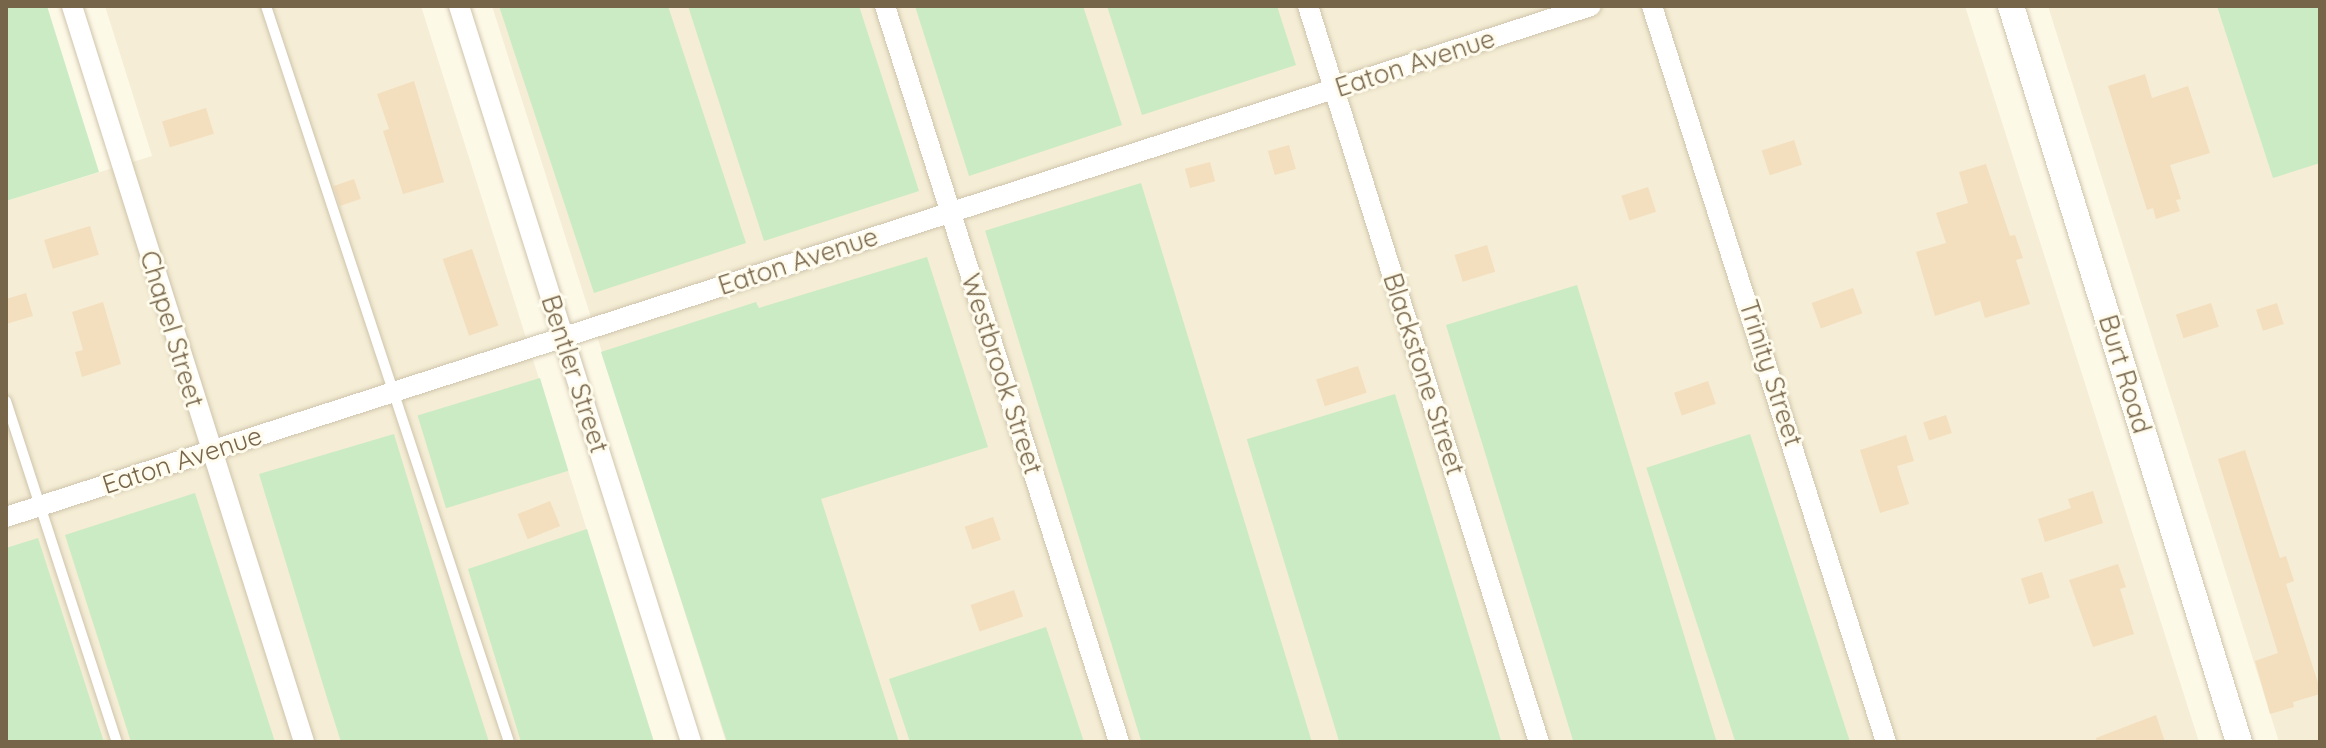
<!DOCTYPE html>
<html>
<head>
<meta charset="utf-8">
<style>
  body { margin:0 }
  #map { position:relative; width:2326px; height:748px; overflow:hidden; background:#fdf9e7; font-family:Quicksand,sans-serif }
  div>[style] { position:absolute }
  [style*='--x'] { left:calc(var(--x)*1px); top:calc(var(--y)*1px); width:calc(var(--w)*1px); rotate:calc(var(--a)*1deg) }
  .residential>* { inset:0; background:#f5edd5 }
  .green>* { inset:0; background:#cbebc4; transform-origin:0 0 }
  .building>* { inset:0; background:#f3dfbe; transform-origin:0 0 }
  .roads { filter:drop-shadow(0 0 2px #cfc4ac) drop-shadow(0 0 2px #cfc4ac) }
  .service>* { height:10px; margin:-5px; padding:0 5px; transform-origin:5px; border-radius:5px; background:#fff }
  .minor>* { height:20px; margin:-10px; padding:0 10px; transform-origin:10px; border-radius:10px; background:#fff }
  .tertiary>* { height:26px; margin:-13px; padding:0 13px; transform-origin:13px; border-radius:13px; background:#fff }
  span { translate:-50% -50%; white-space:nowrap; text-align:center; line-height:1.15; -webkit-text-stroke:6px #fffcee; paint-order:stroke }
  .street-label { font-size:26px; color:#77654a }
  .frame { position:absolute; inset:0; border:8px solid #77654a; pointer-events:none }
</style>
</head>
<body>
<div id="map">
  <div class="residential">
    <div style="clip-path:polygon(105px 6px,421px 6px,654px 742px,6px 742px,6px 201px,152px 156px)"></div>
    <div style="clip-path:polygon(492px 6px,1965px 6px,2199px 742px,726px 742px)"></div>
    <div style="clip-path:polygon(2048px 6px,2320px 6px,2320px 742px,2279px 742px)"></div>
  </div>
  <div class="green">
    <div style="clip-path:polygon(6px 6px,47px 6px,99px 172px,6px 201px)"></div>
    <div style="clip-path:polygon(499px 6px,668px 6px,746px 243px,594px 293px)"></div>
    <div style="clip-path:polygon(688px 6px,859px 6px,919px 191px,764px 241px)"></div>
    <div style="clip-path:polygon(915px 6px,1083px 6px,1122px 125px,969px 176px)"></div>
    <div style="clip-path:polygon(1107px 6px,1277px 6px,1296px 65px,1142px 115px)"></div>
    <div style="clip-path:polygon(2217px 6px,2320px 6px,2320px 163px,2273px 178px)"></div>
    <div style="left:1141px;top:183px;width:586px;height:163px;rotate:73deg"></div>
    <div style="clip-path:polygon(927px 257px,988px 447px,821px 499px,899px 742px,727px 742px,601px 352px,756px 302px,759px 308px)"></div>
    <div style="left:1577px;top:285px;width:479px;height:137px;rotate:73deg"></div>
    <div style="left:540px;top:378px;width:97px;height:128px;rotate:73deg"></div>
    <div style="left:1395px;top:394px;width:364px;height:155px;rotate:73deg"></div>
    <div style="clip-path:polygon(394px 434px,462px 658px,489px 742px,341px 742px,328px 701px,259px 474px)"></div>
    <div style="left:1750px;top:434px;width:323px;height:109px;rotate:72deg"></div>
    <div style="clip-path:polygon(195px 493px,275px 742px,131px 742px,65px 535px)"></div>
    <div style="clip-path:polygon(587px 529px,654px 742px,521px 742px,468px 569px)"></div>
    <div style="clip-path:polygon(38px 538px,104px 742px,6px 742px,6px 548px)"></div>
    <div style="clip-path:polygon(1046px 627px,1084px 742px,910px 742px,889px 679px)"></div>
  </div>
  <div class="building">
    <div style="clip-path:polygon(2145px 74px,2152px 98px,2188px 86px,2210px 153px,2170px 165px,2181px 199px,2176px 200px,2180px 211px,2156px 219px,2153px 208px,2147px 210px,2108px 86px)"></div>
    <div style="clip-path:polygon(414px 81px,444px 182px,403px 194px,383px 131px,389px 129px,377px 94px)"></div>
    <div style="left:206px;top:108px;width:27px;height:46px;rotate:73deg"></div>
    <div style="left:1794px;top:140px;width:26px;height:34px;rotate:72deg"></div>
    <div style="left:1289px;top:145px;width:25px;height:22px;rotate:74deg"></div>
    <div style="left:1210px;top:162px;width:20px;height:26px;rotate:75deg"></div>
    <div style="clip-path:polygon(1986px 164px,2010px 236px,2015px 235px,2023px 258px,2016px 260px,2030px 304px,1985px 318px,1980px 301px,1935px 316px,1916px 252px,1946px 243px,1936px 213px,1968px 203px,1959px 172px)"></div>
    <div style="left:354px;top:179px;width:21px;height:22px;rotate:71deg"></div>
    <div style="left:1648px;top:187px;width:26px;height:28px;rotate:72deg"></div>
    <div style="left:90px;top:226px;width:30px;height:48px;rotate:73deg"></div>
    <div style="left:1487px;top:245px;width:28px;height:34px;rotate:73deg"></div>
    <div style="left:472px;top:249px;width:81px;height:31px;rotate:71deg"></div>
    <div style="left:1853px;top:288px;width:27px;height:44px;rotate:70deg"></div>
    <div style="clip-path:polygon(26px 293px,33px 316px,6px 324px,6px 299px)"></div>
    <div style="clip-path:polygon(103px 302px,121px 364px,82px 377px,75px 352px,83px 350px,72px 312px)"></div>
    <div style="left:2211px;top:303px;width:25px;height:37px;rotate:72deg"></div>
    <div style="left:2277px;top:303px;width:22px;height:22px;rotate:72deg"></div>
    <div style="left:1358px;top:366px;width:28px;height:44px;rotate:72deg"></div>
    <div style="left:1708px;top:381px;width:24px;height:36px;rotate:71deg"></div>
    <div style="left:1946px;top:415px;width:19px;height:24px;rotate:72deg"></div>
    <div style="clip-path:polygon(1906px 435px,1914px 461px,1897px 466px,1909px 504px,1880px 513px,1860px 450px)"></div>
    <div style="clip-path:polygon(2245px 450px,2280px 558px,2286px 556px,2294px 581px,2286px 584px,2320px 689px,2320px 694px,2293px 702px,2294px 707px,2270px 714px,2255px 661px,2278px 653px,2218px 459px)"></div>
    <div style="clip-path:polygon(2093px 491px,2103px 523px,2045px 542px,2038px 519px,2071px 508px,2068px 499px)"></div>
    <div style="left:550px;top:501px;width:27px;height:35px;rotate:68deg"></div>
    <div style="left:993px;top:517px;width:24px;height:30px;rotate:71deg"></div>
    <div style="clip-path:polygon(2118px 564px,2126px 587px,2120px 589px,2134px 634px,2093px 647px,2069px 580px)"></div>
    <div style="left:2042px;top:572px;width:27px;height:22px;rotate:73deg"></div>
    <div style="left:1014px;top:590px;width:28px;height:46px;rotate:71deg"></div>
    <div style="clip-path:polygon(2156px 715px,2165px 742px,2097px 742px,2096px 738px)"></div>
  </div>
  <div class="roads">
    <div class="service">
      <div style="--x:266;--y:6;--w:775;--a:71.73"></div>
      <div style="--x:6;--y:401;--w:359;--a:72"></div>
    </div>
    <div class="minor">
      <div style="--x:72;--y:6;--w:772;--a:72.5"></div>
      <div style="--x:459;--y:6;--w:772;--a:72.5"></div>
      <div style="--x:885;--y:6;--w:772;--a:72.36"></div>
      <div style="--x:1308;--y:6;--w:771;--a:72.58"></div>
      <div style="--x:1652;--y:6;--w:772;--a:72.36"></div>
      <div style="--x:6;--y:517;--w:1665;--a:-17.87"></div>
    </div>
    <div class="tertiary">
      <div style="--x:2011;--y:6;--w:771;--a:72.79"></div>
    </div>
  </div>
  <div class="street-label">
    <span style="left:1415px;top:63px;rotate:-18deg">Eaton Avenue</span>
    <span style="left:798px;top:261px;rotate:-18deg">Eaton Avenue</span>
    <span style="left:172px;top:329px;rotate:73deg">Chapel Street</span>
    <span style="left:1771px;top:373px;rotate:72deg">Trinity Street</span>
    <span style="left:575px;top:374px;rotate:72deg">Bentler Street</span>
    <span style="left:1002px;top:374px;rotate:72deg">Westbrook Street</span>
    <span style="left:1424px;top:374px;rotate:72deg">Blackstone Street</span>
    <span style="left:2125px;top:374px;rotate:73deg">Burt Road</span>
    <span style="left:182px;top:460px;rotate:-18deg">Eaton Avenue</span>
  </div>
  <div class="frame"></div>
</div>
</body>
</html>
